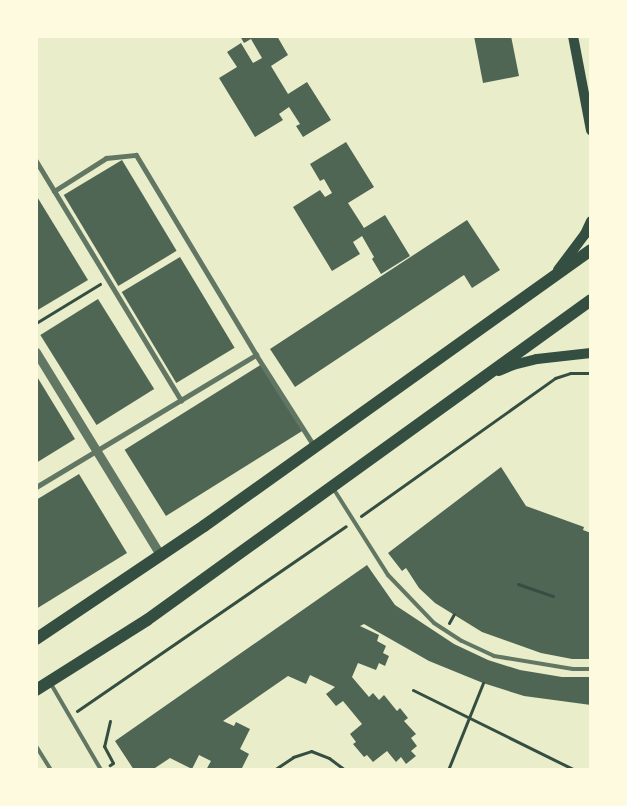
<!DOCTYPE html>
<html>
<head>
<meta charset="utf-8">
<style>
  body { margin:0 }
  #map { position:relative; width:627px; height:806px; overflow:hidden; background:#e9edc9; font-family:"DejaVu Sans",sans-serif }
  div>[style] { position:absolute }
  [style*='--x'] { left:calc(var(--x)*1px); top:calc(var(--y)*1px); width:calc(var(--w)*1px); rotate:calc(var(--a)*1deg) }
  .building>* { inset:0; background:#4f6655; transform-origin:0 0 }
  .path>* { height:3px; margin:-1.5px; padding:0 1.5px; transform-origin:1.5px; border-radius:1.5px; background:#344e41 }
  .service>* { height:4px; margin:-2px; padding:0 2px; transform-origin:2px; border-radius:2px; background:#617663 }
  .minor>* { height:5px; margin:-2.5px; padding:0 2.5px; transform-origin:2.5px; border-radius:2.5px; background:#617663 }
  .tertiary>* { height:9px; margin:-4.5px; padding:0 4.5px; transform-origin:4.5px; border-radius:4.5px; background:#617663 }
  .secondary>* { height:10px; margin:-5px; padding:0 5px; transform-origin:5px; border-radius:5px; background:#344e41 }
  .primary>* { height:12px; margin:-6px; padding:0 6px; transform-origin:6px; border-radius:6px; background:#344e41 }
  span { translate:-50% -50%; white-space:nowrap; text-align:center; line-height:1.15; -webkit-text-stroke:5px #fefae0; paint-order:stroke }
  .frame { position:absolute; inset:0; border:38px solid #fefae0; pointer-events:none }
</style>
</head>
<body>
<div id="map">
  <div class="building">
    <div style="clip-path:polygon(240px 36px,277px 36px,288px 55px,271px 66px,288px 94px,307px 82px,331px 120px,303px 137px,296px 126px,300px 124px,289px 107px,279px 114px,283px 120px,255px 137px,219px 78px,237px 67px,227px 52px,241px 43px,253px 63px,262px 58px,251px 39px,244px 43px)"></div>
    <div style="clip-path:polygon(474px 36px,511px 36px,519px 76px,483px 83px)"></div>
    <div style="clip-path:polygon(346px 142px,374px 187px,348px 203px,364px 228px,385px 215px,410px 256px,381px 274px,372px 259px,374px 257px,362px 236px,353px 242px,360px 254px,332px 271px,293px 207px,320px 190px,325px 197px,332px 193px,324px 179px,320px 181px,310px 164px)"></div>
    <div style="left:122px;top:160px;width:106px;height:68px;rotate:59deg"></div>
    <div style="clip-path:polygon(36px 195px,88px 280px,36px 311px)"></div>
    <div style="clip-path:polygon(467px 220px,500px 270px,472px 288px,464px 275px,295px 387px,270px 349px)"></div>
    <div style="left:180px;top:257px;width:106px;height:68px;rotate:59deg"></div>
    <div style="left:98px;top:299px;width:106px;height:68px;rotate:58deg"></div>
    <div style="left:262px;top:364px;width:78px;height:162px;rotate:58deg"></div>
    <div style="clip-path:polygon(36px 375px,75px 439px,36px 463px)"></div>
    <div style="clip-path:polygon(501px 467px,526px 506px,584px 527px,583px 530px,591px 533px,591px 659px,572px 659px,541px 653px,482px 632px,435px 603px,419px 588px,406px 568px,402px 571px,388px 553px)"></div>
    <div style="clip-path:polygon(79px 474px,127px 553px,36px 609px,36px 500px)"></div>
    <div style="clip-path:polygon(367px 565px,395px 605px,454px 644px,488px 660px,520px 670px,562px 677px,591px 677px,591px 705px,524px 696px,483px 683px,429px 661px,364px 624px,360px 626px,379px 635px,377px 641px,386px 646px,383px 653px,389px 656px,385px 666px,379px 663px,376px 670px,358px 663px,352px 677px,369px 697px,373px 693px,379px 700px,384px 695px,397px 711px,400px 708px,408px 718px,404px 721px,416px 734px,411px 738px,417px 746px,411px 751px,416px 756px,406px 764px,401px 757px,396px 762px,387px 751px,373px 762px,367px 755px,364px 757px,353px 744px,356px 742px,350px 734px,362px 724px,343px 701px,336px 706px,326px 694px,335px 687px,310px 675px,306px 684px,288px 676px,223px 721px,234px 726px,236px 722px,250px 729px,240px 749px,249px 754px,241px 770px,206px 770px,211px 761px,199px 755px,192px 769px,170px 758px,152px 770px,134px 770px,115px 741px)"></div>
  </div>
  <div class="path">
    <div style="--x:36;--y:323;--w:75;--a:-31.4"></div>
    <div style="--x:361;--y:516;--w:238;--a:-35.4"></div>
    <div style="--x:555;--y:378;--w:16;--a:-18"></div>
    <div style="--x:570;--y:373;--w:21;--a:0"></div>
    <div style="--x:518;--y:584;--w:37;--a:19"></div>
    <div style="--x:449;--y:623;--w:10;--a:-61"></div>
    <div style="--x:413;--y:690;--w:181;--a:26.3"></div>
    <div style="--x:77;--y:711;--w:326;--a:-34.5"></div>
    <div style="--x:110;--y:721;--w:26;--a:103"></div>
    <div style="--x:104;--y:746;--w:19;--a:62"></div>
    <div style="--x:113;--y:763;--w:4;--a:146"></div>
    <div style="--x:274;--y:770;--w:23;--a:-34"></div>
    <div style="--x:293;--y:757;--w:19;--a:-18"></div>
    <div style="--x:311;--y:751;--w:19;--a:21"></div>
    <div style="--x:329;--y:758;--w:20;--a:37"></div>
    <div style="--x:448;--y:770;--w:94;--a:-68.1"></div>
  </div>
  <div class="service">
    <div style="--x:333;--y:488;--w:103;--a:57.7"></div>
    <div style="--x:388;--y:575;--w:66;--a:46.2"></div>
    <div style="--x:434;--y:623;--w:33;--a:33"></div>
    <div style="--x:462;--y:641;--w:35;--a:25"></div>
    <div style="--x:494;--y:656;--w:80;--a:9.3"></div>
    <div style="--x:573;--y:669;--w:18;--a:0"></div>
    <div style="--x:51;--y:684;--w:99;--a:59.8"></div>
    <div style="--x:36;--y:746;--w:28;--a:58"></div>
  </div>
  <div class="minor">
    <div style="--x:36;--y:161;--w:280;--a:58.8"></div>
    <div style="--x:54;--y:191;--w:62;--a:-32.4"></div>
    <div style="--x:106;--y:158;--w:30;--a:-6"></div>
    <div style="--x:136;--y:155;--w:233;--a:59"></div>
    <div style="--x:256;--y:355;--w:108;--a:57.5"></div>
    <div style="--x:36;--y:487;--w:257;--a:-31"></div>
  </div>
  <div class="tertiary">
    <div style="--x:36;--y:352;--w:239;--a:58.5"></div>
  </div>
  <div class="secondary">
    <div style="--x:573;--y:36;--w:96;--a:79.2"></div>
    <div style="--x:558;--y:270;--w:45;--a:-53.1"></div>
    <div style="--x:585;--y:234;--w:14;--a:-65"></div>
    <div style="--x:499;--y:371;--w:15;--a:-23"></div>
    <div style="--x:513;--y:365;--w:25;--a:-14"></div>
    <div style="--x:537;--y:359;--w:54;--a:-6.3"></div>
  </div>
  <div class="primary">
    <div style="--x:36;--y:639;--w:202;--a:-33.9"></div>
    <div style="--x:204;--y:526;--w:475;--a:-35.5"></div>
    <div style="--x:36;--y:690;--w:131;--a:-32.2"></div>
    <div style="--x:147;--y:620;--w:547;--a:-35.78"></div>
  </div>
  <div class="frame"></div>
</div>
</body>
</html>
